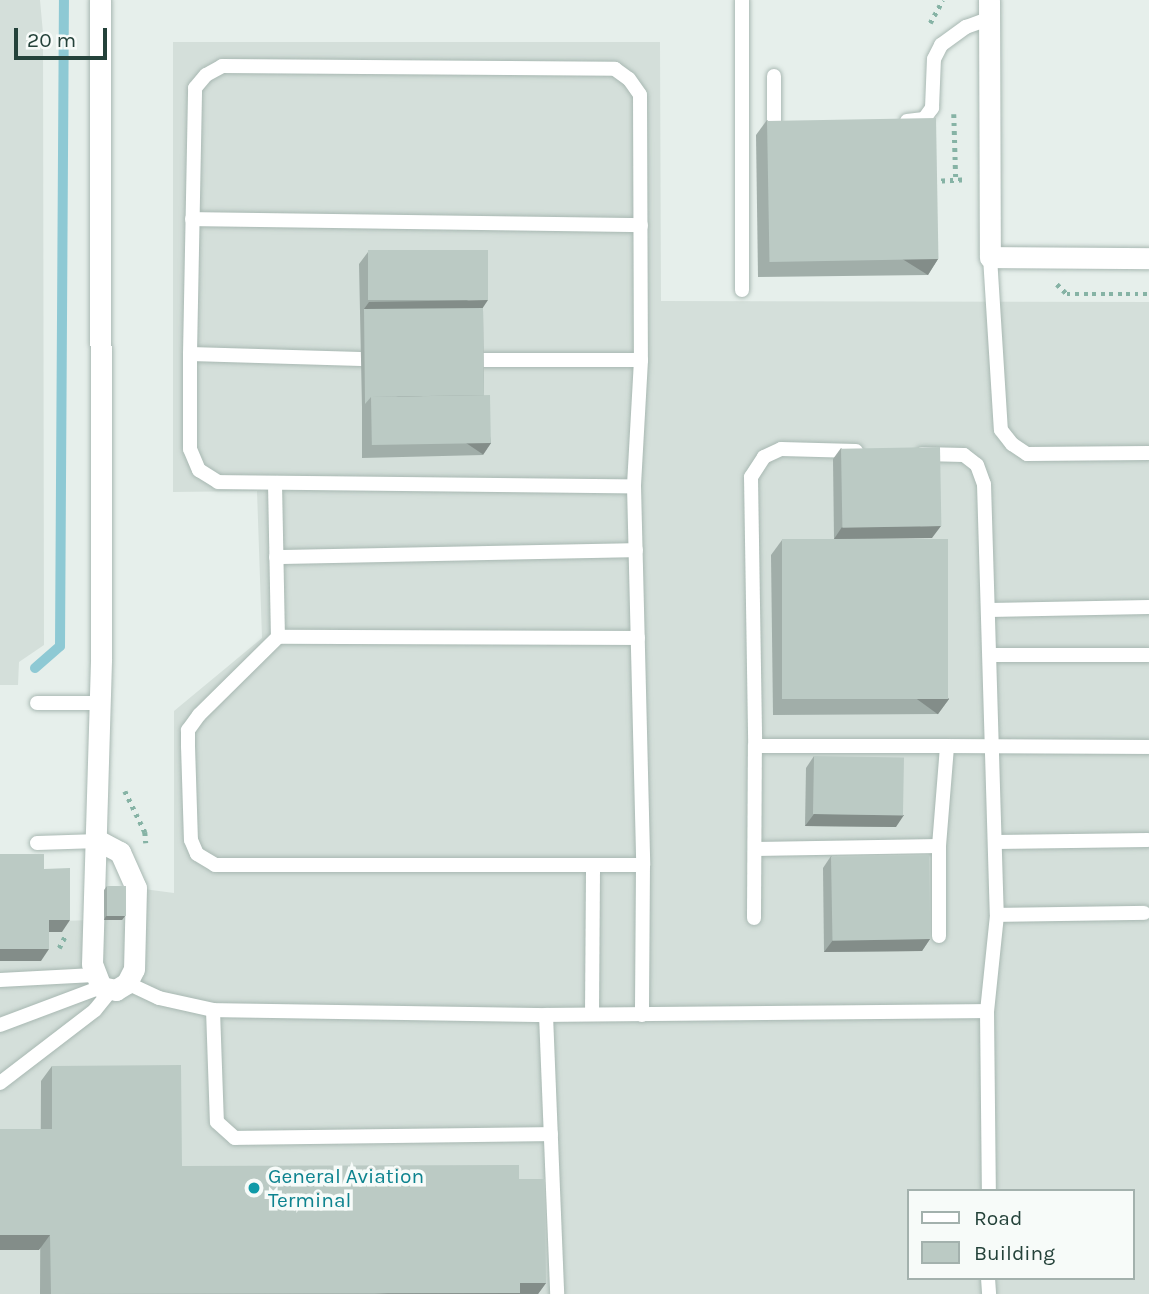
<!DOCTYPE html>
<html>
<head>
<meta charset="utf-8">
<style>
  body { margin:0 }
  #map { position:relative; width:1149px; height:1294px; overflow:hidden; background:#e6efeb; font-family:Karla,sans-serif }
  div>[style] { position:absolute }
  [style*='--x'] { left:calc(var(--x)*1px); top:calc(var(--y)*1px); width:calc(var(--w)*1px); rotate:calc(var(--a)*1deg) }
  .built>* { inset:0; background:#d4dfda }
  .stream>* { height:10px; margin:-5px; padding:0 5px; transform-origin:5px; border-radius:5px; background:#8ec9d4 }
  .path>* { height:4.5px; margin-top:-2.25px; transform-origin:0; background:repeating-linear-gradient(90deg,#86b3a5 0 3.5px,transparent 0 8.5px) }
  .roads { filter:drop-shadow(0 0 2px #a8b8b2) drop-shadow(0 0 2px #a8b8b2) }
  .service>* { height:14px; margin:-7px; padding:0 7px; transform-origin:7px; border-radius:7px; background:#fff }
  .minor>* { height:21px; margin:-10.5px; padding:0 10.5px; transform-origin:10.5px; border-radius:10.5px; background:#fff }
  .wall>* { inset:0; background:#a1aea9 }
  .shaded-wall>* { inset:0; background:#838d89; transform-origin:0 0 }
  .building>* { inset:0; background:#bbcac4; transform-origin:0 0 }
  .dots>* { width:19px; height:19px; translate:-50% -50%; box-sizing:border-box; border:4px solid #f7fbf9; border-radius:50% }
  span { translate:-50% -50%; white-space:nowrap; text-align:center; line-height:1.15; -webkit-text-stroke:7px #f7fbf9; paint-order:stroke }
  .culture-label { font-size:21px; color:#0d838f }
  .left { translate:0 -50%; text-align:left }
  .legend { position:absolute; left:907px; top:1189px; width:228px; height:91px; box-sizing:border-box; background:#f7fbf9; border:2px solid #a3b1ad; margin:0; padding:9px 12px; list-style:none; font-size:21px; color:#24423a }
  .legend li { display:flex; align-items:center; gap:14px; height:35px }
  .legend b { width:35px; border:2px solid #a3b1ad }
  .scale { position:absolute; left:14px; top:28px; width:93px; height:32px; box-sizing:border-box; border:4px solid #24423a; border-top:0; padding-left:9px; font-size:21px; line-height:24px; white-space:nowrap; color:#24423a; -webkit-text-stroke:5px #f7fbf9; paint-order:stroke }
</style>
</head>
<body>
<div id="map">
  <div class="built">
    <div style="clip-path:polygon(0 0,40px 0,43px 33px,44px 645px,19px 662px,18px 685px,0 685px)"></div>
    <div style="clip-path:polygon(evenodd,173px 42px,660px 42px,661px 301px,1149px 302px,1149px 1294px,0 1294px,0 866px,62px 921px,92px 920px,136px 888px,174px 893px,174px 711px,262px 638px,257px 491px,173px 492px,173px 42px,909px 1191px,1133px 1191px,1133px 1278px,909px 1278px,909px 1191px)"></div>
  </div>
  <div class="stream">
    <div style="--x:35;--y:668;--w:33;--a:-41"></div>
    <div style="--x:60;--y:646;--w:646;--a:-89.65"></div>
  </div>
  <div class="path">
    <div style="--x:930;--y:23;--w:26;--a:-61"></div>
    <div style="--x:954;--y:114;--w:66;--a:88.3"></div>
    <div style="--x:933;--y:181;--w:33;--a:-3"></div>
    <div style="--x:1057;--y:284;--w:14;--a:45"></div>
    <div style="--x:1067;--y:294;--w:82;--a:0"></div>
    <div style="--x:125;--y:791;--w:46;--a:64"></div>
    <div style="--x:145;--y:832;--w:11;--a:85"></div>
    <div style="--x:59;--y:948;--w:13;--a:-63"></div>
  </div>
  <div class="roads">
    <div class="service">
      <div style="--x:742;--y:0;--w:290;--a:90"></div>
      <div style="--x:907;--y:121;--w:17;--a:-7"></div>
      <div style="--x:924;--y:119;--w:14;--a:-54"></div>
      <div style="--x:932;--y:108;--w:49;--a:-87.7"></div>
      <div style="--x:934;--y:59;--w:16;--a:-63"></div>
      <div style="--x:941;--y:45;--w:31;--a:-36"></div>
      <div style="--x:966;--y:27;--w:23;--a:-20"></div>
      <div style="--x:774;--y:129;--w:53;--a:-90"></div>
      <div style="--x:192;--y:219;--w:449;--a:0.8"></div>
      <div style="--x:990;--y:257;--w:173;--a:86.4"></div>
      <div style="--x:1001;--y:430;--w:18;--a:52"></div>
      <div style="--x:1012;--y:444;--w:18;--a:34"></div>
      <div style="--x:1027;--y:454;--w:122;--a:-0.5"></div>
      <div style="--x:190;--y:354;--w:266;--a:-88.9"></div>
      <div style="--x:195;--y:88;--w:17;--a:-50"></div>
      <div style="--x:206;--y:75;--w:18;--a:-29"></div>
      <div style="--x:222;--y:66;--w:393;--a:0.4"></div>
      <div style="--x:615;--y:69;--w:17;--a:36"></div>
      <div style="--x:629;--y:79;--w:19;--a:55"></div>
      <div style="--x:640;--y:95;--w:265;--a:89.8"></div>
      <div style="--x:641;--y:360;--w:126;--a:93.2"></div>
      <div style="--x:634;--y:486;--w:379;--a:88.6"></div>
      <div style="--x:643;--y:865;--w:150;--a:90.4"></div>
      <div style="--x:361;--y:359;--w:171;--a:-178.3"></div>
      <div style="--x:190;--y:354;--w:95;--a:90"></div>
      <div style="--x:190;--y:449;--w:23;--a:67"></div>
      <div style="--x:199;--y:470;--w:22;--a:32"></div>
      <div style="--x:218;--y:482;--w:416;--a:0.6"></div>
      <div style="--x:481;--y:360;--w:160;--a:0"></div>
      <div style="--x:856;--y:451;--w:75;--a:-178.5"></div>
      <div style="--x:781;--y:449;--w:19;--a:155"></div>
      <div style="--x:764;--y:457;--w:24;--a:123"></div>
      <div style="--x:751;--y:477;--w:269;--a:89.1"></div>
      <div style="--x:755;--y:746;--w:192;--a:0"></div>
      <div style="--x:922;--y:454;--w:42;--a:1.4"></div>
      <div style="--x:964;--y:455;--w:16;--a:38"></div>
      <div style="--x:977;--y:465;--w:20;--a:70"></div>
      <div style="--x:984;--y:484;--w:431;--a:88.3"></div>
      <div style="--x:997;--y:915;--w:97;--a:95.9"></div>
      <div style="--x:987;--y:1011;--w:180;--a:89.4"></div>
      <div style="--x:275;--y:483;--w:154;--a:88.9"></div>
      <div style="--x:276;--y:557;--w:360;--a:-1.1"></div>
      <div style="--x:989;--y:610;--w:160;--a:-1.1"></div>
      <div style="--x:638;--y:638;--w:360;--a:-179.8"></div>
      <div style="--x:278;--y:637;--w:111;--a:135.4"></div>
      <div style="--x:199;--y:715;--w:19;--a:126"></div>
      <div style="--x:188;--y:730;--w:16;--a:90"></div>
      <div style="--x:188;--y:746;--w:94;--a:88.2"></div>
      <div style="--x:191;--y:840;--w:15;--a:67"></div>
      <div style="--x:197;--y:854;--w:21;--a:31"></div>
      <div style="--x:215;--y:865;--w:428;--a:0"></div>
      <div style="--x:991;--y:655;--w:158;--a:0"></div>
      <div style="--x:37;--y:703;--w:61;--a:0"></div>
      <div style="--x:996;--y:842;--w:152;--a:-0.8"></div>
      <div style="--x:37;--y:843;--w:62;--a:-1.8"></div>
      <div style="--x:755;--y:849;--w:184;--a:-0.9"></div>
      <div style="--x:939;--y:846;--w:100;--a:-85.4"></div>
      <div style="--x:947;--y:746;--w:202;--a:0.3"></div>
      <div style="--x:997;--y:915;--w:147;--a:-0.8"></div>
      <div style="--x:754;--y:918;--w:172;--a:-89.7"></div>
      <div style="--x:939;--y:936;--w:90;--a:-90"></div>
      <div style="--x:0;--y:980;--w:94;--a:-3"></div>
      <div style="--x:127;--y:983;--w:35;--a:25"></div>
      <div style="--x:159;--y:998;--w:55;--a:12.5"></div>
      <div style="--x:213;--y:1010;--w:333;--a:0.9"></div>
      <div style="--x:546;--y:1015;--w:279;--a:87.7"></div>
      <div style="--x:213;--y:1010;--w:112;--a:88"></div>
      <div style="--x:217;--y:1122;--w:24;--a:42"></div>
      <div style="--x:235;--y:1138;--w:316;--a:-0.7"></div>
      <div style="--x:592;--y:1014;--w:148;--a:-89.6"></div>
      <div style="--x:546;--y:1015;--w:441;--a:-0.5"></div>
      <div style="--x:0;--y:1025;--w:108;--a:-20.6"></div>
      <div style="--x:0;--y:1083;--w:120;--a:-37.5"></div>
      <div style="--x:95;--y:1010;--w:26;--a:-51"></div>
      <div style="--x:988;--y:1278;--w:16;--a:86"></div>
    </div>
    <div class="minor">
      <div style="--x:989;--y:0;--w:257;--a:89.8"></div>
      <div style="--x:990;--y:257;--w:159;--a:0.4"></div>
      <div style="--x:99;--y:841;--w:24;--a:28"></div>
      <div style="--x:120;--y:852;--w:39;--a:66"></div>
      <div style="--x:136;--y:888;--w:81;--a:91.4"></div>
      <div style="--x:134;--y:969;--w:16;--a:117"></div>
      <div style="--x:127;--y:983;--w:13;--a:148"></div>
      <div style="--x:116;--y:990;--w:15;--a:-169"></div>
      <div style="--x:101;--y:987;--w:25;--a:-111"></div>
      <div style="--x:92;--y:964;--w:306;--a:-88.3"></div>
      <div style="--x:101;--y:658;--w:658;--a:-90.09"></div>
    </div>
  </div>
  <div class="wall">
    <div style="clip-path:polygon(767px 120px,938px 259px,928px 275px,758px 277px,756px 135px)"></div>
    <div style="clip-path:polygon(368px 252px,483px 308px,484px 395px,491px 443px,483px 455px,362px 458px,362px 408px,359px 264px)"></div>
    <div style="clip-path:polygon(841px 448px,932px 538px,834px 539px,833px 459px)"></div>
    <div style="clip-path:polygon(782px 540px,949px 699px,938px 714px,773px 715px,771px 555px)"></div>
    <div style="clip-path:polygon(814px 756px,896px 827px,805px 826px,806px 768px)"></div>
    <div style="clip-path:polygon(831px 856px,930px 939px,922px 951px,824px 952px,823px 868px)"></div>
    <div style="clip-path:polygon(107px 886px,125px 916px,122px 920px,104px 920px,104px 890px)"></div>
    <div style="clip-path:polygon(52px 1066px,182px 1166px,519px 1179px,546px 1283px,538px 1294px,40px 1294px,41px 1081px)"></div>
  </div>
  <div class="shaded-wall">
    <div style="left:938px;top:259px;width:19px;height:170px;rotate:122deg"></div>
    <div style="clip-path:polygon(488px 300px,480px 312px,364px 309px,369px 302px)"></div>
    <div style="left:491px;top:443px;width:14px;height:121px;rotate:124deg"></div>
    <div style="clip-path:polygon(941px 526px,932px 538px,834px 539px,842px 527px)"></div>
    <div style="left:949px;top:699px;width:19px;height:165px;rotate:126deg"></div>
    <div style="clip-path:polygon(814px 814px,904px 815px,896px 827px,805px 826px)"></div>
    <div style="clip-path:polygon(106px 916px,125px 916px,122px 920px,104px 920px)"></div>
    <div style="clip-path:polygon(49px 920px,70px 920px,62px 932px,40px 932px)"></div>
    <div style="clip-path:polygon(930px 939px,922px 951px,824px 952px,833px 940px)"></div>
    <div style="clip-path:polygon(0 949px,49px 949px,41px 961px,0 961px)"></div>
    <div style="clip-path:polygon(0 1235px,50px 1235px,39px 1250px,0 1250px)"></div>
    <div style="clip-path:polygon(520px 1283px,546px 1283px,538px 1294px,375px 1294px)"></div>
  </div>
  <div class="building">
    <div style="left:936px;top:118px;width:141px;height:169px;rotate:89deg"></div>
    <div style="left:488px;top:250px;width:50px;height:120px;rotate:90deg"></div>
    <div style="clip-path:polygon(483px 308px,484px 395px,371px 397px,365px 404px,364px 309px)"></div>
    <div style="left:490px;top:395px;width:48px;height:119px;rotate:89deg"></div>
    <div style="left:940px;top:447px;width:79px;height:99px;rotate:89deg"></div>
    <div style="left:948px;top:539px;width:160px;height:166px;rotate:90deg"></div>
    <div style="left:814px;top:756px;width:90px;height:58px;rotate:1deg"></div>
    <div style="clip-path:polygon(0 854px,44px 854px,44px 869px,70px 868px,70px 920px,49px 920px,49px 949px,0 949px)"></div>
    <div style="left:929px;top:855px;width:84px;height:98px;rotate:89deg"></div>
    <div style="left:107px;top:886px;width:19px;height:30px"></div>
    <div style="clip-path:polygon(181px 1065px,182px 1166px,519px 1165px,519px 1179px,545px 1179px,546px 1283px,520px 1283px,520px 1293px,51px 1294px,50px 1235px,0 1235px,0 1129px,52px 1129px,52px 1066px)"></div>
  </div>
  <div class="dots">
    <div style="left:254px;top:1188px;background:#0f9aa8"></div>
  </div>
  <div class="culture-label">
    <span class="left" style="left:268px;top:1188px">General Aviation<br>Terminal</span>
  </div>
  <ul class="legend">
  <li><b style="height:9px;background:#fff"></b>Road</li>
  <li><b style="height:19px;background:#bbcac4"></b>Building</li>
  </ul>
  <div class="scale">20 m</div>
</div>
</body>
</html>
